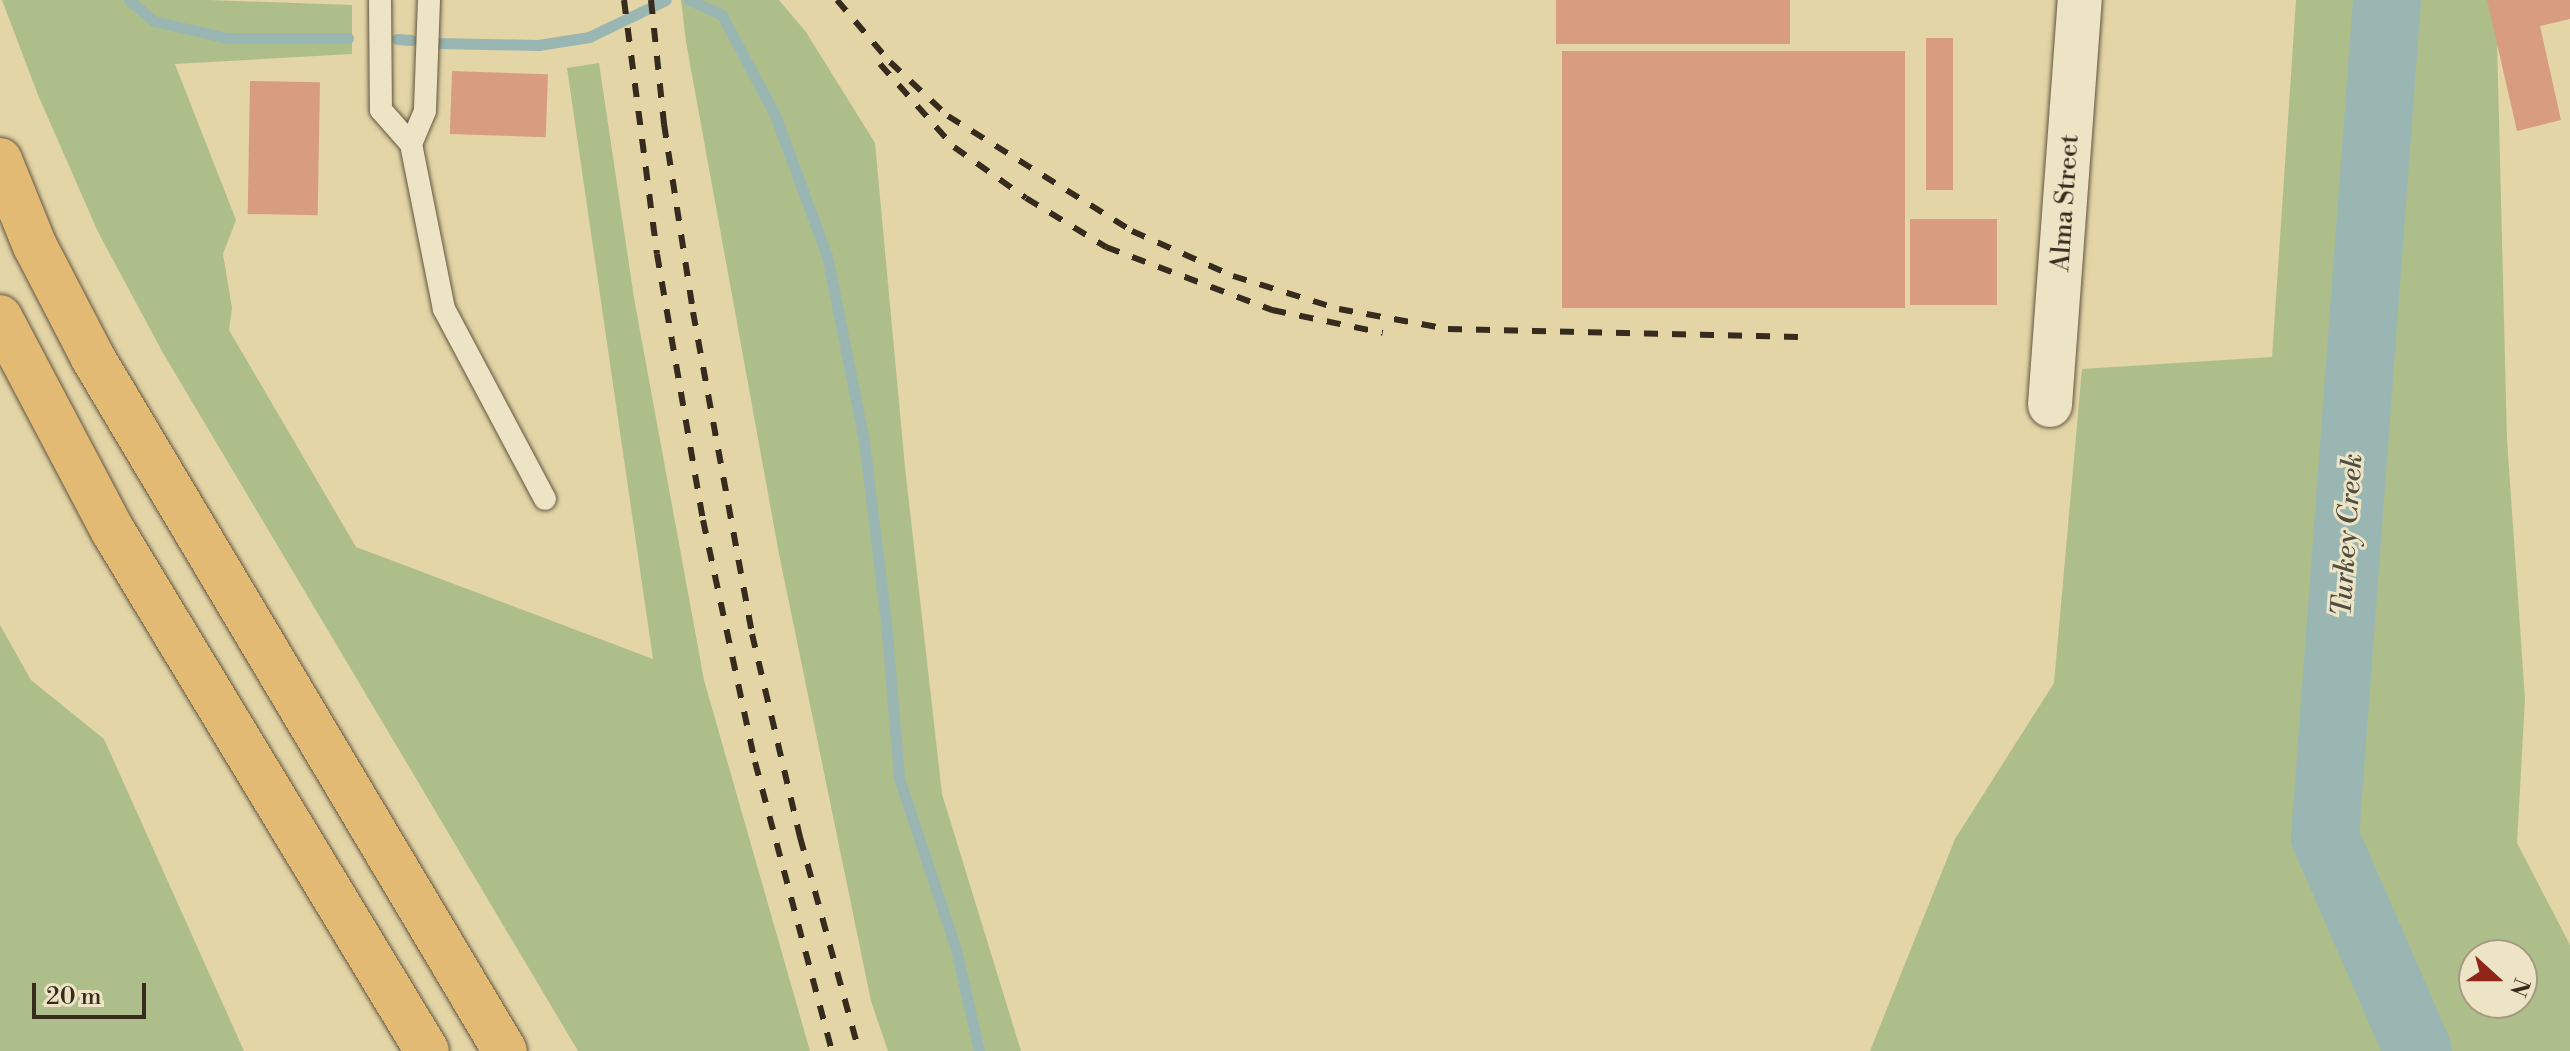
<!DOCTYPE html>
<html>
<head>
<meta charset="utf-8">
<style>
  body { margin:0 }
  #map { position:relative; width:2570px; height:1051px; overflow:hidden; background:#e3d5a6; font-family:"Libre Bodoni",serif }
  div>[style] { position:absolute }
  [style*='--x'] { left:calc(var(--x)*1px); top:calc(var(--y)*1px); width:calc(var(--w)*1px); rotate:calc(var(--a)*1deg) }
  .green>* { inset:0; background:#aebe8b }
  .stream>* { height:11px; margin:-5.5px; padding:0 5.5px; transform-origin:5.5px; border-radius:5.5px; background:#9ab6b2 }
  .river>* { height:68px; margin:-34px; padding:0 34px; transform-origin:34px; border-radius:34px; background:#9ab6b2 }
  .building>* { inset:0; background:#d89d81; transform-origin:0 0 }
  .roads { filter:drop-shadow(0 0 2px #625640) drop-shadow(0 0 2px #625640) }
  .lane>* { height:22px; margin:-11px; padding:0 11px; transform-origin:11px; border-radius:11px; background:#ede4c5 }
  .street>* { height:44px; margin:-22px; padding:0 22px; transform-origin:22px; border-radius:22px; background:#ede4c5 }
  .highway>* { height:44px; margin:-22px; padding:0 22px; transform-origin:22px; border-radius:22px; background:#e2ba73 }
  .rail>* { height:6px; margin-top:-3px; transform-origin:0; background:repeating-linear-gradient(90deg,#372b1e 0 14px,transparent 0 28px) }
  span { translate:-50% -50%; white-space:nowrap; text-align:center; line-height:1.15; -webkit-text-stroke:6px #ede4c5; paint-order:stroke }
  .street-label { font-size:26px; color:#372b1e }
  .water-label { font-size:28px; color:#504e43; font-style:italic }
  .north { position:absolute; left:2458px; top:939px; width:80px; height:80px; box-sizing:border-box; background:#ede4c5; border:2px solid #a49a82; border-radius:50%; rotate:111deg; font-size:22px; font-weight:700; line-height:32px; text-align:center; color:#372b1e }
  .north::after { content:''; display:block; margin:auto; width:28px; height:36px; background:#8f2418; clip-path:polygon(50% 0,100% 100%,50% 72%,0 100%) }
  .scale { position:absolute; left:32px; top:983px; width:114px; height:36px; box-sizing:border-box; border:4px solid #372b1e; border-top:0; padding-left:10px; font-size:24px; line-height:28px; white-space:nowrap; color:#372b1e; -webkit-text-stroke:6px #ede4c5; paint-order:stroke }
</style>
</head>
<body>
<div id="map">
  <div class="green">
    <div style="clip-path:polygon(2px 0,209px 0,352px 5px,352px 54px,175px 64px,236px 220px,223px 254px,232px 308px,229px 330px,356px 547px,653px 659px,567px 68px,599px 63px,634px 298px,704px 680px,810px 1051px,578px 1051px,163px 353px,98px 232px,38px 95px)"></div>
    <div style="clip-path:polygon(681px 0,779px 0,806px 32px,875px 143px,905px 467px,942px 794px,1021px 1051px,888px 1051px,871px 1001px,779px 554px,686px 42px)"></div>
    <div style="clip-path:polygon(evenodd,2296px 0,2496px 0,2507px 439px,2525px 699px,2517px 843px,2570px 945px,2570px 1051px,1870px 1051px,1955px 839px,2054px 683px,2082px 369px,2272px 357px,2296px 0,2474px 955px,2522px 955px,2522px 1003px,2474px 1003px,2474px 955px)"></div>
    <div style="clip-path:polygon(0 625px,31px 680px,104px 739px,244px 1051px,0 1051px)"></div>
  </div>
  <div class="stream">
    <div style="--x:129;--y:0;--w:33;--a:40"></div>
    <div style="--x:154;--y:21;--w:75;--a:13.1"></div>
    <div style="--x:227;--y:38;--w:121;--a:0"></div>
    <div style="--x:689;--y:0;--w:36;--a:24"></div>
    <div style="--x:722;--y:15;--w:113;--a:62.1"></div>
    <div style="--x:775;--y:115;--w:150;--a:69.8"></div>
    <div style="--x:827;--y:256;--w:189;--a:78.7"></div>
    <div style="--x:864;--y:441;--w:182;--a:83.1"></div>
    <div style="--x:886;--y:622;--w:157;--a:85.2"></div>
    <div style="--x:899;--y:778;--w:180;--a:71.6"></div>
    <div style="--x:956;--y:949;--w:105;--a:77.3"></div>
    <div style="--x:397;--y:39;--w:14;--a:4"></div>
    <div style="--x:437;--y:43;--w:101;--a:1.1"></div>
    <div style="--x:538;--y:45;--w:52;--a:-8.9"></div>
    <div style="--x:589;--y:37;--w:85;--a:-25.7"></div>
  </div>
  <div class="river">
    <div style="--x:2387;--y:0;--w:839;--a:94.24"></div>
    <div style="--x:2325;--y:837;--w:233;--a:66.5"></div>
  </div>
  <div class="building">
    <div style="left:1556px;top:0;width:234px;height:44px"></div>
    <div style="clip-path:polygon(2487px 0,2570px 0,2570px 19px,2540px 26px,2561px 120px,2517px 131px)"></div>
    <div style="left:1953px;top:38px;width:152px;height:27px;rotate:90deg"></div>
    <div style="left:1562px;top:51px;width:343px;height:257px"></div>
    <div style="left:452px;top:71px;width:96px;height:63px;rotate:2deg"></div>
    <div style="left:250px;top:81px;width:70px;height:133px;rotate:1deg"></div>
    <div style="left:1910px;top:219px;width:87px;height:86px"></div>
  </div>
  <div class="roads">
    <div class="lane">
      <div style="--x:380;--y:0;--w:110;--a:89.5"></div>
      <div style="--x:381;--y:110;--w:45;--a:48.6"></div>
      <div style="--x:429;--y:0;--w:111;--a:92.1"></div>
      <div style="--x:425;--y:111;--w:36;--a:113"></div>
      <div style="--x:411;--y:144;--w:168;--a:78.7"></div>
      <div style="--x:444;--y:309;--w:215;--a:62"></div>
    </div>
    <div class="street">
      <div style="--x:2050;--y:405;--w:406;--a:-85.8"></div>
    </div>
    <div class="highway">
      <div style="--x:0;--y:160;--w:93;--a:67.9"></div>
      <div style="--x:35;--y:246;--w:126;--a:62.6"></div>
      <div style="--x:93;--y:358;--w:806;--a:59.27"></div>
      <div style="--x:0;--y:317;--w:242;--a:62.2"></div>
      <div style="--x:113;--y:531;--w:607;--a:58.87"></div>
    </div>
  </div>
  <div class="rail">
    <div style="--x:624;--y:0;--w:256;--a:82.6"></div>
    <div style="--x:657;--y:254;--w:270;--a:80.2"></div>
    <div style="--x:703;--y:520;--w:248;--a:77.9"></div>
    <div style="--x:755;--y:762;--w:299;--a:75.1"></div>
    <div style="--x:651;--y:0;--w:125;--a:84"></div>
    <div style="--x:664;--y:124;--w:190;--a:81.2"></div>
    <div style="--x:693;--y:312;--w:327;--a:79.6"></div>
    <div style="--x:752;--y:634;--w:209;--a:76.7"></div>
    <div style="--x:800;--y:837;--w:222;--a:74.6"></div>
    <div style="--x:837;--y:0;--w:82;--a:49.5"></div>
    <div style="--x:890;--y:62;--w:79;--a:43"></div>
    <div style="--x:948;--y:116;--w:217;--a:32"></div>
    <div style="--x:1132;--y:231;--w:111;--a:24"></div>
    <div style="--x:1233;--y:276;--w:111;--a:17.3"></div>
    <div style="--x:1339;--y:309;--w:111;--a:10.4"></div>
    <div style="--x:1448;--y:329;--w:350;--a:1.3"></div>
    <div style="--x:880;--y:64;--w:111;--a:48.3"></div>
    <div style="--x:954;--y:147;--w:88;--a:35.3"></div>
    <div style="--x:1026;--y:198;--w:94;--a:31.5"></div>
    <div style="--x:1106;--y:247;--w:178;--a:20.8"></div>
    <div style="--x:1272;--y:310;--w:113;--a:11.7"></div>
  </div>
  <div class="street-label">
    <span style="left:2066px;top:203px;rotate:-86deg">Alma Street</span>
  </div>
  <div class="water-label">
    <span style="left:2348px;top:535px;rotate:-86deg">Turkey Creek</span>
  </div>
  <div class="north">N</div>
  <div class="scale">20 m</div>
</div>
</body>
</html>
